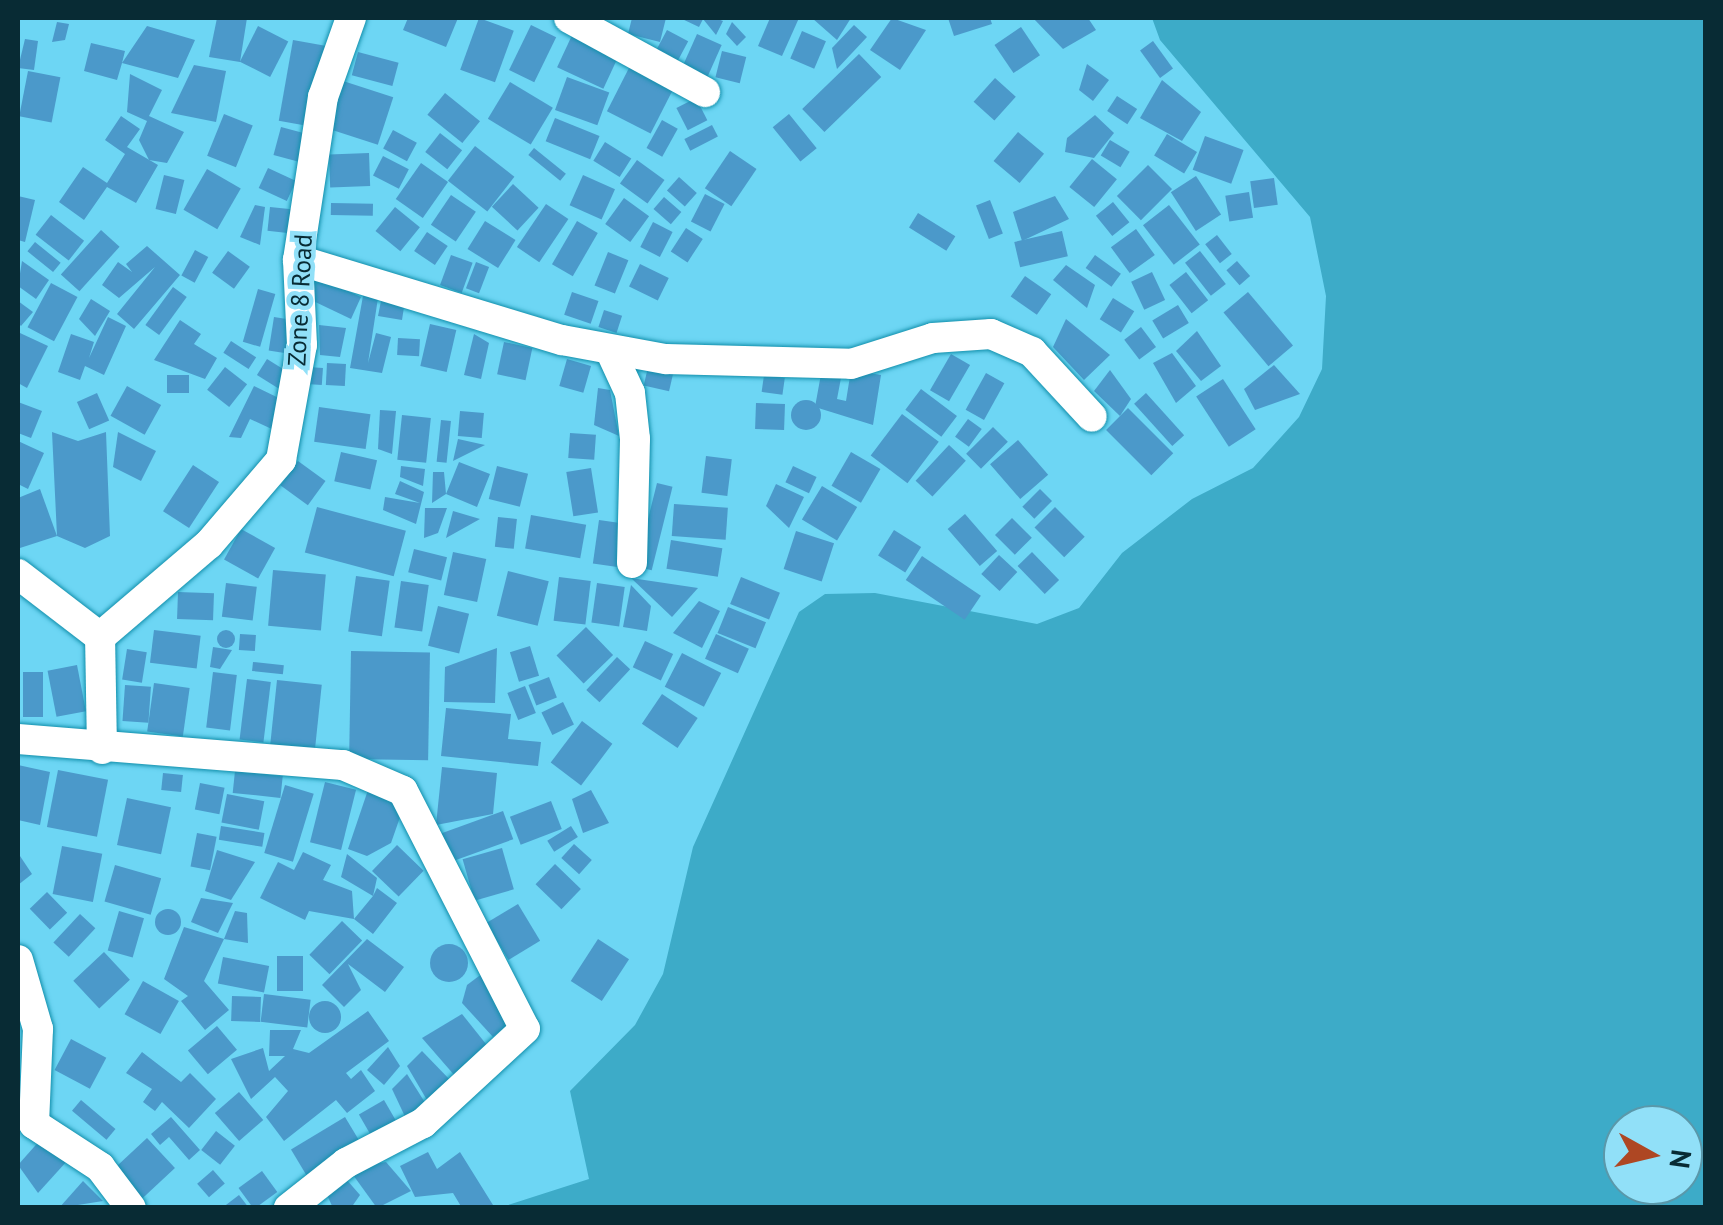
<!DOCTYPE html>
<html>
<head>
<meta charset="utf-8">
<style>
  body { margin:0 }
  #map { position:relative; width:1723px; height:1225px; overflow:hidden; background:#6dd6f4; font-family:"PT Sans",sans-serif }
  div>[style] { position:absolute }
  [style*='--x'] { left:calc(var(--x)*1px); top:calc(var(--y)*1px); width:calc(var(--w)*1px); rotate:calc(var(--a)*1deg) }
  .water>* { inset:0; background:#3dabc8 }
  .building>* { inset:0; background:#4b99ca; transform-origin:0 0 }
  .round { border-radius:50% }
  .roads { filter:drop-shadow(0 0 2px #118fab) drop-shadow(0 0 2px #118fab) }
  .minor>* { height:30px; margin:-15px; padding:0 15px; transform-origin:15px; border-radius:15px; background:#fff }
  span { translate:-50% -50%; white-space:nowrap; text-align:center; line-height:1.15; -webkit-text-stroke:9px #91e0f8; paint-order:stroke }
  .street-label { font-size:25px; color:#082b34 }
  .frame { position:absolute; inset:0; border:20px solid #082b34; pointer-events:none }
  .north { position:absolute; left:1603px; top:1105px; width:100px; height:100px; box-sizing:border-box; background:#91e0f8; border:2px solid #5a98aa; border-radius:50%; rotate:98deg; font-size:28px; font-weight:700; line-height:40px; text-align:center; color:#082b34 }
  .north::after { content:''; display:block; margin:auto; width:35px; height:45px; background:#ae4723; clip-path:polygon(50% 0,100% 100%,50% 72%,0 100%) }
</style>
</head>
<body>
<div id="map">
  <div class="water">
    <div style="clip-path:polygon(evenodd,1152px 18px,1705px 18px,1705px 1207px,499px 1208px,589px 1179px,570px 1091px,635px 1025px,663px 974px,693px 847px,799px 612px,825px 594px,875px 593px,1037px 624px,1079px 608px,1122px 553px,1192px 499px,1253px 468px,1299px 417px,1322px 369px,1326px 296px,1310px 217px,1160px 40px,1152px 18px,1623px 1125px,1683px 1125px,1683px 1185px,1623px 1185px,1623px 1125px)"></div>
  </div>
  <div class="building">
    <div style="clip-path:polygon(217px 18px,247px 18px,240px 62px,209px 57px)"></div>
    <div style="clip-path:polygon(408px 18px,458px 18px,446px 47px,403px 30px)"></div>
    <div style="left:479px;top:18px;width:37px;height:55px;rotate:20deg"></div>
    <div style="clip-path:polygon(632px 18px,666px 18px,660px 42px,628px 34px)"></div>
    <div style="clip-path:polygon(680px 18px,715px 18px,723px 21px,716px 35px,703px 19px,699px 27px)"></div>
    <div style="clip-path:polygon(770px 18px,799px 18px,782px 56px,758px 46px)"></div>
    <div style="clip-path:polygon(812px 18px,851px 18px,837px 40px)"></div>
    <div style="clip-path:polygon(892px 18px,926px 30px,900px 70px,870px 50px)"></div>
    <div style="clip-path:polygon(948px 18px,990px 18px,992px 24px,954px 36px)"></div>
    <div style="clip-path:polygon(1033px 18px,1088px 18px,1096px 30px,1063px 49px)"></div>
    <div style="clip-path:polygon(57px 22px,69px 24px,65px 40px,52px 42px)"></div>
    <div style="clip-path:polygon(732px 22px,746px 37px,737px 46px,726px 34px)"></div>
    <div style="left:531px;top:25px;width:28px;height:50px;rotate:26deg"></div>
    <div style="clip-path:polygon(854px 25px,867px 37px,837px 69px,832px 48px)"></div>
    <div style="clip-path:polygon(147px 26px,195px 40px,178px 78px,122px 63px,117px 80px,84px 71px,91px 43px,125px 51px,122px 63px)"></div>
    <div style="left:258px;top:26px;width:34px;height:40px;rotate:27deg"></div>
    <div style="left:1021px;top:27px;width:34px;height:32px;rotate:56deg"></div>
    <div style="left:667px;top:30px;width:24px;height:23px;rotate:28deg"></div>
    <div style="left:574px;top:31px;width:51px;height:40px;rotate:25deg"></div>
    <div style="left:802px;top:31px;width:26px;height:30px;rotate:23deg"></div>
    <div style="left:697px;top:34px;width:27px;height:41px;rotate:24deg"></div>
    <div style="clip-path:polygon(25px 39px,38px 41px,34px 70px,18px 68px)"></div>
    <div style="left:293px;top:40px;width:34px;height:82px;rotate:10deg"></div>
    <div style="left:1153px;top:41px;width:34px;height:16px;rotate:54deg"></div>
    <div style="left:722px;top:51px;width:25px;height:27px;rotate:14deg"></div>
    <div style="left:358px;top:52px;width:42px;height:24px;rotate:15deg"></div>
    <div style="left:859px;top:54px;width:32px;height:79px;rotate:46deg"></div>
    <div style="left:631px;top:64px;width:49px;height:53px;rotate:27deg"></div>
    <div style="clip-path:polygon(1087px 64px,1109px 80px,1093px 101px,1079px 90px)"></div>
    <div style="clip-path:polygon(194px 65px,226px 71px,216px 122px,171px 113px)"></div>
    <div style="left:28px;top:71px;width:33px;height:46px;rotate:11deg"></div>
    <div style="clip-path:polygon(130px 74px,162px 90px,149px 116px,184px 132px,167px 163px,149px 160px,139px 140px,147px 121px,127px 112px)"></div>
    <div style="left:567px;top:77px;width:45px;height:35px;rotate:20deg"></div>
    <div style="left:995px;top:78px;width:28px;height:32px;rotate:42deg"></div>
    <div style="left:340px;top:80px;width:56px;height:50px;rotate:18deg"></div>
    <div style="clip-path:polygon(1162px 80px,1201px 112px,1182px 141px,1140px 118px)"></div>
    <div style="left:510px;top:82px;width:50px;height:43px;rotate:31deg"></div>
    <div style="left:445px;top:93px;width:45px;height:28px;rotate:39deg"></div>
    <div style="left:1117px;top:96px;width:24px;height:18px;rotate:33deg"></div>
    <div style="left:696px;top:98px;width:25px;height:22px;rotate:63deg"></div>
    <div style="left:224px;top:114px;width:31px;height:45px;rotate:22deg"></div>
    <div style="left:789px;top:114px;width:44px;height:21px;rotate:51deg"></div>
    <div style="clip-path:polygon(1095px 115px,1114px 133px,1094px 158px,1065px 152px,1067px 138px)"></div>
    <div style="clip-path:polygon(121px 116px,140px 129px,127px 147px,158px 165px,136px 203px,107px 187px,84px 220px,59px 202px,83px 167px,107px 183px,125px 154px,105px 140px)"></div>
    <div style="left:555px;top:118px;width:48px;height:25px;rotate:22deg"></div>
    <div style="left:662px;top:120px;width:18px;height:32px;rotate:29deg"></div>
    <div style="left:712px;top:125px;width:13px;height:31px;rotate:63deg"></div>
    <div style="left:281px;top:127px;width:27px;height:29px;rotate:15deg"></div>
    <div style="left:393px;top:130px;width:27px;height:21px;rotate:28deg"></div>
    <div style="left:1018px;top:132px;width:34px;height:38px;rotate:40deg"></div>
    <div style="left:440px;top:133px;width:28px;height:24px;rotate:38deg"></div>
    <div style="left:1167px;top:134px;width:35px;height:25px;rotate:31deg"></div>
    <div style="left:1205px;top:136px;width:41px;height:36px;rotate:20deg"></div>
    <div style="left:1110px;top:140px;width:23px;height:18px;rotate:31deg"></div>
    <div style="left:605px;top:142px;width:31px;height:22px;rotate:32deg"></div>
    <div style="left:475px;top:146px;width:50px;height:44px;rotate:38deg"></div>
    <div style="left:534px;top:148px;width:41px;height:9px;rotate:39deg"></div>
    <div style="left:730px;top:151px;width:32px;height:45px;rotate:34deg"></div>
    <div style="left:369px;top:153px;width:33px;height:40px;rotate:88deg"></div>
    <div style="left:383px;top:156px;width:29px;height:22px;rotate:27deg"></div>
    <div style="left:1092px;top:159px;width:32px;height:36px;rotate:39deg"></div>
    <div style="left:637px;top:160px;width:34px;height:29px;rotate:36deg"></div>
    <div style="left:421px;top:163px;width:33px;height:44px;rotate:35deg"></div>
    <div style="left:1148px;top:165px;width:34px;height:44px;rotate:45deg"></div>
    <div style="left:268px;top:168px;width:31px;height:22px;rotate:25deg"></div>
    <div style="left:207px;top:169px;width:39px;height:47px;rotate:30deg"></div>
    <div style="left:164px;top:175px;width:21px;height:35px;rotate:14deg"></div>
    <div style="left:583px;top:175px;width:35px;height:33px;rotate:24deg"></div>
    <div style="left:1196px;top:176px;width:46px;height:30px;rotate:57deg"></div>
    <div style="left:679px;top:177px;width:24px;height:18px;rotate:42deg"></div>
    <div style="left:1274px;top:178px;width:27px;height:24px;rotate:82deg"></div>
    <div style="left:513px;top:184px;width:35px;height:31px;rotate:43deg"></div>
    <div style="left:1249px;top:192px;width:26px;height:24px;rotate:81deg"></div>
    <div style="left:705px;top:194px;width:22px;height:31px;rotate:27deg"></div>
    <div style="left:451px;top:195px;width:30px;height:36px;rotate:34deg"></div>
    <div style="clip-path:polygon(18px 196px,35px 200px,25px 242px,18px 240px)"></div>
    <div style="clip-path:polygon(1055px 196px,1069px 219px,1022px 241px,1013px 212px)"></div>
    <div style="left:664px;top:197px;width:23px;height:16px;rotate:41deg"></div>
    <div style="left:624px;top:198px;width:31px;height:32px;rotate:36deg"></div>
    <div style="left:990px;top:200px;width:36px;height:15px;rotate:69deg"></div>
    <div style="left:1113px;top:202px;width:26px;height:22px;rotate:51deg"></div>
    <div style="left:331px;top:203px;width:42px;height:12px;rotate:1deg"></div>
    <div style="left:546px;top:204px;width:27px;height:52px;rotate:34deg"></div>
    <div style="clip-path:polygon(255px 205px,265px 207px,260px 245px,240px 237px)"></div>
    <div style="left:1169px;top:205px;width:50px;height:33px;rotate:52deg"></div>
    <div style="left:270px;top:207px;width:29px;height:24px;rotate:6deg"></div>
    <div style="left:395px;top:207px;width:32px;height:31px;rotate:39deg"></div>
    <div style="left:918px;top:213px;width:44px;height:17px;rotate:32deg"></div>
    <div style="left:51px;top:215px;width:42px;height:25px;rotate:38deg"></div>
    <div style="left:485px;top:221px;width:36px;height:33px;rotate:32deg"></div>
    <div style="left:577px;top:221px;width:24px;height:50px;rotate:30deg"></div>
    <div style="left:653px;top:222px;width:22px;height:28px;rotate:27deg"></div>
    <div style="left:686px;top:228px;width:20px;height:28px;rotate:33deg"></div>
    <div style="left:1136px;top:229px;width:32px;height:31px;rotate:54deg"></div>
    <div style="left:101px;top:230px;width:25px;height:60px;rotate:42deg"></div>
    <div style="left:1062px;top:231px;width:26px;height:49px;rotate:77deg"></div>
    <div style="left:427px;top:232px;width:25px;height:23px;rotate:34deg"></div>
    <div style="left:1217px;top:235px;width:24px;height:15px;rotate:52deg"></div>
    <div style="left:35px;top:242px;width:33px;height:12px;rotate:39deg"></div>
    <div style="clip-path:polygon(147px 246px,180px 275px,134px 329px,117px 314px,155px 267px,119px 298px,102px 285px,118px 262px,132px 272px,126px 264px)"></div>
    <div style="left:195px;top:250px;width:15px;height:29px;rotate:28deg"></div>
    <div style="left:228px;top:251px;width:27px;height:27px;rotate:36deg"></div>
    <div style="left:1200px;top:251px;width:42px;height:19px;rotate:52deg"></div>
    <div style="left:608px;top:252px;width:22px;height:36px;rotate:22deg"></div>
    <div style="left:451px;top:255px;width:23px;height:32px;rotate:20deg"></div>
    <div style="left:1095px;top:255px;width:32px;height:16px;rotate:36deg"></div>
    <div style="clip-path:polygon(22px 261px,49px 280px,36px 299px,18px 286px)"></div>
    <div style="left:1237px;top:261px;width:20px;height:14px;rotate:49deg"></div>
    <div style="left:476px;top:262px;width:14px;height:28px;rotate:21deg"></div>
    <div style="left:640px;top:264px;width:32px;height:25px;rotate:26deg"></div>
    <div style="clip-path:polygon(1066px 265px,1095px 285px,1087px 308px,1053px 280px)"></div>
    <div style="left:1152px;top:272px;width:31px;height:23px;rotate:65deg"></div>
    <div style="left:1186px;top:272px;width:36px;height:21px;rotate:52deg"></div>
    <div style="clip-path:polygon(313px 275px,361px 297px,351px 319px,309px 299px)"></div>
    <div style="left:1025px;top:276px;width:32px;height:25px;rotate:35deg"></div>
    <div style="left:51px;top:283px;width:30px;height:50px;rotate:28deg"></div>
    <div style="left:173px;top:287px;width:17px;height:47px;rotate:36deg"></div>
    <div style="left:258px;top:289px;width:18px;height:55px;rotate:16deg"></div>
    <div style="left:572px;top:292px;width:28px;height:24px;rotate:19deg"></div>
    <div style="left:1248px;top:292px;width:70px;height:32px;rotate:50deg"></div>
    <div style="clip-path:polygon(363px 296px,378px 298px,368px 363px,376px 333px,391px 337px,382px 373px,350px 368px)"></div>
    <div style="clip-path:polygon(382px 296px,404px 307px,402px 320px,378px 316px)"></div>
    <div style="left:1113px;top:298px;width:25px;height:25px;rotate:32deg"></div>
    <div style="clip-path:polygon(91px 299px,110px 311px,95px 336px,79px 319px)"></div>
    <div style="clip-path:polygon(18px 301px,33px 312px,21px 326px,18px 323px)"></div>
    <div style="left:1178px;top:305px;width:21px;height:30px;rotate:59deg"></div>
    <div style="left:604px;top:310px;width:19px;height:18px;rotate:18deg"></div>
    <div style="clip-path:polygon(108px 317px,126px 326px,104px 375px,85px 366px,80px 380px,58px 372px,71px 334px,94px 342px,89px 358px)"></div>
    <div style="left:274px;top:317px;width:19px;height:34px;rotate:9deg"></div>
    <div style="clip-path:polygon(1066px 319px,1110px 355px,1084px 380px,1053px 347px)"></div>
    <div style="clip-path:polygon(180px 320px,201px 334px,194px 344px,217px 358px,205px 379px,154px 360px)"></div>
    <div style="left:430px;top:324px;width:27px;height:43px;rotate:13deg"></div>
    <div style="clip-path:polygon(319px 325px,346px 328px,340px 357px,320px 355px)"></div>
    <div style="left:1141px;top:327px;width:25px;height:21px;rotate:53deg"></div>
    <div style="clip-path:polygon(1197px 331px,1221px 366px,1201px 381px,1176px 351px)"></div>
    <div style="clip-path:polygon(20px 333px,48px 346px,27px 388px,18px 383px)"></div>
    <div style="clip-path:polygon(474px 334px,489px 343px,481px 379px,464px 375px)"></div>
    <div style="left:398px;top:338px;width:22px;height:17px;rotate:3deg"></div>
    <div style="left:231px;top:341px;width:30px;height:14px;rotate:33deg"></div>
    <div style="left:504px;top:342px;width:29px;height:33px;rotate:12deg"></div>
    <div style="clip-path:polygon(1172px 353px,1196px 386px,1176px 403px,1153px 363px)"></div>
    <div style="left:951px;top:354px;width:22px;height:42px;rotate:30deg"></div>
    <div style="left:267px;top:359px;width:25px;height:19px;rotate:32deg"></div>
    <div style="left:567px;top:359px;width:25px;height:28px;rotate:16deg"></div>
    <div style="left:327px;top:363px;width:19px;height:22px;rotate:3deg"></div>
    <div style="clip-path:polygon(1274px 365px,1300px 394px,1255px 410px,1244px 389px)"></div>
    <div style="left:225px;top:367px;width:28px;height:29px;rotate:38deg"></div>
    <div style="left:308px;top:367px;width:15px;height:17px;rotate:4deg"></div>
    <div style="left:648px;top:367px;width:26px;height:19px;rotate:13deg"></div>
    <div style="clip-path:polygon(851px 370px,881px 375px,873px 425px,815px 407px,821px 374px,841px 378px,837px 399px,846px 401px)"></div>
    <div style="clip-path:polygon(1110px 370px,1131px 399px,1120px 416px,1094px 391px)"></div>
    <div style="left:986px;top:373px;width:21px;height:42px;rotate:29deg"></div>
    <div style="left:167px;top:375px;width:22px;height:18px"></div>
    <div style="left:764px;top:375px;width:21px;height:17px;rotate:8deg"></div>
    <div style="left:1223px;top:379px;width:60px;height:32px;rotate:57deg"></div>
    <div style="left:127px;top:386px;width:39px;height:34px;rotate:29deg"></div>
    <div style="clip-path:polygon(254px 386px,289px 403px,276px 431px,250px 419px,241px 438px,229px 437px)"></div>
    <div style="clip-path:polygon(598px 388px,610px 390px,619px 436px,594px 425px)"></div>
    <div style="left:921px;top:389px;width:45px;height:26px;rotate:37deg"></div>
    <div style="left:97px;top:393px;width:30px;height:22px;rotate:66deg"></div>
    <div style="left:1146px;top:393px;width:57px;height:16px;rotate:48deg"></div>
    <div class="round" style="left:791px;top:400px;width:30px;height:30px"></div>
    <div style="clip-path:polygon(18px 402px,42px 411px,31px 438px,18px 433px)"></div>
    <div style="left:756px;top:403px;width:29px;height:26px;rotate:2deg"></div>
    <div style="left:319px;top:407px;width:52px;height:35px;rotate:8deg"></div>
    <div style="left:1128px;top:408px;width:64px;height:31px;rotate:45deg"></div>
    <div style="clip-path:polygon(380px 410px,396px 411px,392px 454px,378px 449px)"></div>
    <div style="left:460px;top:411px;width:24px;height:25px;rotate:5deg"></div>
    <div style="left:902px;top:414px;width:46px;height:52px;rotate:37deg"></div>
    <div style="left:402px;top:415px;width:29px;height:45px;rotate:6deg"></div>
    <div style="left:968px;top:419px;width:17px;height:22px;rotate:36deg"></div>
    <div style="left:441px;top:420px;width:10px;height:42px;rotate:6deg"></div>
    <div style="left:993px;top:427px;width:21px;height:38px;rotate:45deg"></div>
    <div style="clip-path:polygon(52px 432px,78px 441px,106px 432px,110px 536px,85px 548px,57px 536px)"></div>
    <div style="clip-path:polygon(118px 432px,156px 451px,141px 481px,113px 467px)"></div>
    <div style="left:570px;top:433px;width:26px;height:25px;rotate:4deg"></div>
    <div style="clip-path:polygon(458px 439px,485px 445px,453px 461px)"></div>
    <div style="left:1018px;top:440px;width:46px;height:37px;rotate:49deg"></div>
    <div style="clip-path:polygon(18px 441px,44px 453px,28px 489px,18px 484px)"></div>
    <div style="left:949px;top:445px;width:23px;height:49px;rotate:43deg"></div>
    <div style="left:341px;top:452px;width:37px;height:30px;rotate:13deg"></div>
    <div style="left:851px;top:452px;width:34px;height:39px;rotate:30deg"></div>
    <div style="left:706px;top:456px;width:26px;height:37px;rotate:7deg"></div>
    <div style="left:298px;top:461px;width:34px;height:30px;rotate:36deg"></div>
    <div style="clip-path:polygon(459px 462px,490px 474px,477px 507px,446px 494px,432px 503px,433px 472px,444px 472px,446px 494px)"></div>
    <div style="left:193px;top:465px;width:31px;height:55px;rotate:33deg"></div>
    <div style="clip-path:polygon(401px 466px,425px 469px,423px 486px,400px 477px)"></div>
    <div style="left:497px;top:466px;width:32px;height:34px;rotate:14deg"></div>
    <div style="left:793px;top:466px;width:26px;height:18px;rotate:25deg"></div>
    <div style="left:591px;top:468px;width:45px;height:25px;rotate:81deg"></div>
    <div style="clip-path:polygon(400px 481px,424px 492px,416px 524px,383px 510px,385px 497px,420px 503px,395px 494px)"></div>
    <div style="left:657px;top:483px;width:16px;height:86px;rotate:14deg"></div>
    <div style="clip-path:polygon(776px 484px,804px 497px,789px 528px,766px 506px)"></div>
    <div style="left:822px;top:486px;width:41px;height:39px;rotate:31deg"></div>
    <div style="clip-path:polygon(40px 489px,57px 536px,20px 548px,18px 498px)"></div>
    <div style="left:1040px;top:489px;width:17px;height:25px;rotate:45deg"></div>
    <div style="left:674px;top:504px;width:54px;height:32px;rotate:4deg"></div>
    <div style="left:317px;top:507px;width:92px;height:47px;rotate:15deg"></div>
    <div style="left:1055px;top:507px;width:42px;height:29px;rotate:45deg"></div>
    <div style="clip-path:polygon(425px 508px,447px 508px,438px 533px,424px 538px)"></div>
    <div style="clip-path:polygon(453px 511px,480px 519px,446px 538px)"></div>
    <div style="left:965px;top:514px;width:49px;height:23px;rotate:49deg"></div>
    <div style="left:531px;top:515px;width:56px;height:34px;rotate:10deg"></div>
    <div style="left:498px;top:517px;width:19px;height:30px;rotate:6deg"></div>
    <div style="left:1012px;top:518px;width:28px;height:24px;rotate:45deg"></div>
    <div style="left:599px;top:520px;width:30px;height:44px;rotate:8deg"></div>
    <div style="left:241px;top:529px;width:39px;height:35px;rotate:29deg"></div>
    <div style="left:894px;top:530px;width:32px;height:30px;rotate:32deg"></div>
    <div style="left:796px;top:531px;width:40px;height:40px;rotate:18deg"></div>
    <div style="left:671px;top:540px;width:52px;height:29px;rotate:9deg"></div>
    <div style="left:414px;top:549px;width:34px;height:24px;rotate:14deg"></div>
    <div style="left:453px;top:552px;width:34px;height:44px;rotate:12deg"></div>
    <div style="left:1032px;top:552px;width:39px;height:20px;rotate:46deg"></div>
    <div style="left:999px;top:555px;width:25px;height:26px;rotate:43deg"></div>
    <div style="left:922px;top:556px;width:71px;height:29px;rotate:34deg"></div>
    <div style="left:273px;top:570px;width:53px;height:56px;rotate:5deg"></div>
    <div style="left:508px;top:571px;width:42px;height:46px;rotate:14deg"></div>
    <div style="left:356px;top:576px;width:34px;height:56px;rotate:8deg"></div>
    <div style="left:559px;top:577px;width:32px;height:44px;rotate:7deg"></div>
    <div style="left:741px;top:577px;width:42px;height:29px;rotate:22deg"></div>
    <div style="clip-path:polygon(631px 578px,698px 588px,672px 617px)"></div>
    <div style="left:401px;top:581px;width:28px;height:47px;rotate:8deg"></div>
    <div style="left:226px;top:583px;width:31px;height:34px;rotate:7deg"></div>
    <div style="left:597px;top:583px;width:28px;height:40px;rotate:8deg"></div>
    <div style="clip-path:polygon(631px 585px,651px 606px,647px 631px,623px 627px)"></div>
    <div style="left:178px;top:592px;width:36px;height:27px;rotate:2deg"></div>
    <div style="clip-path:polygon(699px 601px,720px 611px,702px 648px,673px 633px)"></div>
    <div style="left:438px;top:606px;width:32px;height:41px;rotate:14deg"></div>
    <div style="left:728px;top:607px;width:41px;height:28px;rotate:22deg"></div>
    <div style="left:586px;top:627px;width:39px;height:41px;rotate:46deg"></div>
    <div class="round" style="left:217px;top:630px;width:18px;height:18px"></div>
    <div style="left:154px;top:630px;width:47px;height:33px;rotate:7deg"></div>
    <div style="left:240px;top:634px;width:16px;height:16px;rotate:4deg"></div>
    <div style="left:716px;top:634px;width:36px;height:27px;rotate:24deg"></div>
    <div style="left:645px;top:641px;width:31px;height:29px;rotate:25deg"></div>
    <div style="left:530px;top:646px;width:31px;height:21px;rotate:73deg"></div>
    <div style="clip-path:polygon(213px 647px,232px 650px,220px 669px,210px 667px)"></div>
    <div style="clip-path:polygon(497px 648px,495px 703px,444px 702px,445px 667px)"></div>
    <div style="left:127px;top:649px;width:20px;height:31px;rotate:9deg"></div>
    <div style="left:351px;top:651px;width:79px;height:108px;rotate:1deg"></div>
    <div style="left:682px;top:653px;width:44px;height:38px;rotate:27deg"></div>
    <div style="left:617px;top:657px;width:18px;height:45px;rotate:43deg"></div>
    <div style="left:253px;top:662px;width:31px;height:9px;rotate:6deg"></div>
    <div style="left:77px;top:665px;width:47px;height:30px;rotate:79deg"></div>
    <div style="left:23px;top:672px;width:20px;height:45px"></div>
    <div style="left:213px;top:672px;width:24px;height:56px;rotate:7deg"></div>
    <div style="left:549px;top:677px;width:22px;height:22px;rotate:69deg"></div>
    <div style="left:247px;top:679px;width:24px;height:61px;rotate:7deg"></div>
    <div style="left:277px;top:680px;width:45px;height:68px;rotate:6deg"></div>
    <div style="left:154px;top:683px;width:36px;height:49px;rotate:8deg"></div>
    <div style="left:125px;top:685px;width:26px;height:36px;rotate:4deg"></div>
    <div style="left:525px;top:686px;width:29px;height:19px;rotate:68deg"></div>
    <div style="left:662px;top:694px;width:43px;height:36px;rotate:34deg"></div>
    <div style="left:563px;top:702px;width:25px;height:24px;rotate:64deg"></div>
    <div style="clip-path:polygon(446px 708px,511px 714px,508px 739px,541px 742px,538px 766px,441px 756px)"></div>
    <div style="left:582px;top:721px;width:38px;height:52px;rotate:37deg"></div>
    <div style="clip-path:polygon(18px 765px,50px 772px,40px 825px,18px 820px)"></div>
    <div style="clip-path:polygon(442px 767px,497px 773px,493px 814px,436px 825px)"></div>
    <div style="left:58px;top:770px;width:51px;height:58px;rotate:11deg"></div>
    <div style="left:235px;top:771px;width:48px;height:22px;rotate:6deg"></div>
    <div style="left:163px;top:773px;width:20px;height:17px;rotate:6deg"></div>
    <div style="left:325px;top:782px;width:32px;height:62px;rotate:14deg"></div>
    <div style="left:200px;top:783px;width:25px;height:27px;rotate:11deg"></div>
    <div style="left:285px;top:785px;width:30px;height:71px;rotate:17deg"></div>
    <div style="clip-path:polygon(368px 790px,405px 803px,391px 843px,367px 856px,348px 849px)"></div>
    <div style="clip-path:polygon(591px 790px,609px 823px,583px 833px,572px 799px)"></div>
    <div style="left:227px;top:794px;width:38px;height:29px;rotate:11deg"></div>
    <div style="left:127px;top:798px;width:45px;height:48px;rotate:12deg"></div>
    <div style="left:551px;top:801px;width:30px;height:44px;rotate:69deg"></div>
    <div style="left:503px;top:811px;width:30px;height:69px;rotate:70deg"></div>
    <div style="left:221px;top:826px;width:44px;height:14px;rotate:9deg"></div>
    <div style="left:571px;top:826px;width:13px;height:28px;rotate:58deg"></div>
    <div style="left:197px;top:833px;width:20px;height:34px;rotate:11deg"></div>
    <div style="left:574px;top:844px;width:24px;height:19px;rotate:42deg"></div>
    <div style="left:397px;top:845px;width:37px;height:36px;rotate:44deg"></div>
    <div style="left:62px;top:846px;width:41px;height:49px;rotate:11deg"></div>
    <div style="left:502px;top:848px;width:43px;height:41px;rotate:74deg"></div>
    <div style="clip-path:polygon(217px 850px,255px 862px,231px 900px,205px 891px)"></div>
    <div style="clip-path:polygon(303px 852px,331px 865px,323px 880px,352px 891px,354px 919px,309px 911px,305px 920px,260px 898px,278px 862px,294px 870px)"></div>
    <div style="clip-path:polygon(18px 853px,32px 874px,18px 885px)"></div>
    <div style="clip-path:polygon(347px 854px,377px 878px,373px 896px,377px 888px,397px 903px,373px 934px,354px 919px,373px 896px,341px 877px)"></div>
    <div style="left:555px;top:864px;width:36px;height:28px;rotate:44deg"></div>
    <div style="left:115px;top:865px;width:48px;height:38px;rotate:16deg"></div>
    <div style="left:47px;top:892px;width:29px;height:24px;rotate:46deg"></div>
    <div style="clip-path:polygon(201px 898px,233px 903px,218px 933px,191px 922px)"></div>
    <div style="left:518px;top:904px;width:43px;height:37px;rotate:59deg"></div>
    <div class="round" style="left:155px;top:909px;width:26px;height:26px"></div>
    <div style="left:119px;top:911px;width:26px;height:41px;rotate:16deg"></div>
    <div style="clip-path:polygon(235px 911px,247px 913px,248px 943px,224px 939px)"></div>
    <div style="left:80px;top:914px;width:21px;height:39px;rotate:43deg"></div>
    <div style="left:342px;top:921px;width:28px;height:47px;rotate:44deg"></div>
    <div style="clip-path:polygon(184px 927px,224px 939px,204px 981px,229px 1010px,205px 1030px,181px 1001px,188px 996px,164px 979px)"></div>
    <div style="clip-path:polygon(367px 939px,404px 967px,385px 992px,348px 964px,361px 990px,344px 1007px,322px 985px)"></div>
    <div style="left:598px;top:939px;width:37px;height:50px;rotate:33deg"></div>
    <div class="round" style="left:430px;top:944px;width:38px;height:38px"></div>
    <div style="left:104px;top:952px;width:38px;height:42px;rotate:47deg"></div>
    <div style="left:277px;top:956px;width:26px;height:35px"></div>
    <div style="left:223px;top:957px;width:47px;height:27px;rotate:11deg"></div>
    <div style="clip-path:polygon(487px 970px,513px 1020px,493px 1037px,462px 1003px,467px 985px)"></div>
    <div style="left:143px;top:981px;width:41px;height:38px;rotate:29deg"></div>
    <div style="left:264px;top:994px;width:47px;height:28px;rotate:7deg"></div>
    <div style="left:232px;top:996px;width:29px;height:25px;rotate:2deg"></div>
    <div class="round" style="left:309px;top:1001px;width:32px;height:32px"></div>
    <div style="clip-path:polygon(368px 1011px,389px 1041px,346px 1073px,351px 1079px,361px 1070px,375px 1091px,347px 1113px,336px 1100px,284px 1141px,266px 1117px,288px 1091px,275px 1077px,251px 1099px,231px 1059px,263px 1048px,269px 1071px,285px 1056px,269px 1056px,270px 1030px,301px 1030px,293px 1049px,309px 1053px)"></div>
    <div style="clip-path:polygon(462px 1014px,490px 1049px,455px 1076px,422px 1038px)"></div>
    <div style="left:217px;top:1026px;width:31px;height:38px;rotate:50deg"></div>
    <div style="left:71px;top:1039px;width:40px;height:35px;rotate:28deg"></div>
    <div style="clip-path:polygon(388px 1047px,400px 1066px,384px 1085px,367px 1070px)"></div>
    <div style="clip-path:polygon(422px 1051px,452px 1082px,434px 1112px,407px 1066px)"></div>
    <div style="clip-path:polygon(142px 1052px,181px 1082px,190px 1073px,216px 1099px,189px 1128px,162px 1102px,155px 1111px,143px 1102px,152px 1089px,126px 1073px)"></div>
    <div style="clip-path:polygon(407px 1074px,431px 1112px,409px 1125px,392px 1089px)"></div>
    <div style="left:239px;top:1092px;width:37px;height:32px;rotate:49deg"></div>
    <div style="left:81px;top:1100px;width:45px;height:14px;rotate:40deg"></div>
    <div style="left:384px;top:1100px;width:39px;height:29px;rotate:60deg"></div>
    <div style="clip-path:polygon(171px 1117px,200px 1150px,189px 1160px,169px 1137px,160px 1145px,151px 1134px)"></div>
    <div style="left:345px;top:1117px;width:35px;height:63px;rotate:59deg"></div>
    <div style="left:216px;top:1131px;width:24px;height:24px;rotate:38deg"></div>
    <div style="clip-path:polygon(42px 1138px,67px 1161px,38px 1193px,18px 1165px)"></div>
    <div style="left:147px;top:1138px;width:41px;height:51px;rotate:47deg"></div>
    <div style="clip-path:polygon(428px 1152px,437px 1169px,460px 1152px,493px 1205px,462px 1208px,453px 1193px,415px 1197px,400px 1166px)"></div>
    <div style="clip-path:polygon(386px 1162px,411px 1191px,377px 1208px,348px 1168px)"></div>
    <div style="left:213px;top:1170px;width:18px;height:21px;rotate:49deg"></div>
    <div style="left:262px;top:1171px;width:26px;height:29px;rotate:54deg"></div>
    <div style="clip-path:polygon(346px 1179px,360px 1195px,351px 1208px,333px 1208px,327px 1195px)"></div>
    <div style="clip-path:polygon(83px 1181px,103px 1201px,59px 1208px)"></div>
    <div style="clip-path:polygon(239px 1195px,249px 1208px,222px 1208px)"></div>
  </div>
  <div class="roads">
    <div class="minor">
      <div style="--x:569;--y:18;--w:155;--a:28.6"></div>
      <div style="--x:298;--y:260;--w:276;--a:16.9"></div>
      <div style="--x:562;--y:340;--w:106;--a:10.4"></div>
      <div style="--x:666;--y:359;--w:185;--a:1.5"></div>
      <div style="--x:851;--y:364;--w:86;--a:-17.6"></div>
      <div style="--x:933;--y:338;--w:58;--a:-3.9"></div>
      <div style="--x:991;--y:334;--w:45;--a:23.7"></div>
      <div style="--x:1032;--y:352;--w:88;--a:47.3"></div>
      <div style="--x:611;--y:352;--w:45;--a:65.1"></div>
      <div style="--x:630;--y:393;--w:46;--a:83.8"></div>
      <div style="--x:635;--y:439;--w:124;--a:91.4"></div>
      <div style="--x:18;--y:574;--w:103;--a:37.5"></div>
      <div style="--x:18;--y:739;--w:326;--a:4.6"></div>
      <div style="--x:343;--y:765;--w:65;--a:23.4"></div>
      <div style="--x:403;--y:791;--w:267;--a:62.9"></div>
      <div style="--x:525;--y:1029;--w:139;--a:137.3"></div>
      <div style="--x:423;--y:1123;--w:87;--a:152.5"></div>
      <div style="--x:346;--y:1163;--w:73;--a:141.7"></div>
      <div style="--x:102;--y:749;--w:112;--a:-91"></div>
      <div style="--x:100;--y:637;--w:143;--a:-40.5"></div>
      <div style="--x:209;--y:544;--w:111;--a:-49.4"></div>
      <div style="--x:281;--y:460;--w:117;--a:-79.7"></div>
      <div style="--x:302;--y:345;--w:85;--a:-92.7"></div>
      <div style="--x:298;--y:260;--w:165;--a:-81.3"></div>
      <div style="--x:323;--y:97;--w:84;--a:-70.5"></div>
      <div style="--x:18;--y:960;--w:72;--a:73.8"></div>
      <div style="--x:38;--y:1029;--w:95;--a:92.4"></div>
      <div style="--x:34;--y:1124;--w:79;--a:33.1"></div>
      <div style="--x:100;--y:1167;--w:51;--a:52.9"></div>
    </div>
  </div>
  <div class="street-label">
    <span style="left:300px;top:300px;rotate:-87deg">Zone 8 Road</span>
  </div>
  <div class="frame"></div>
  <div class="north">N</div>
</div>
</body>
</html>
